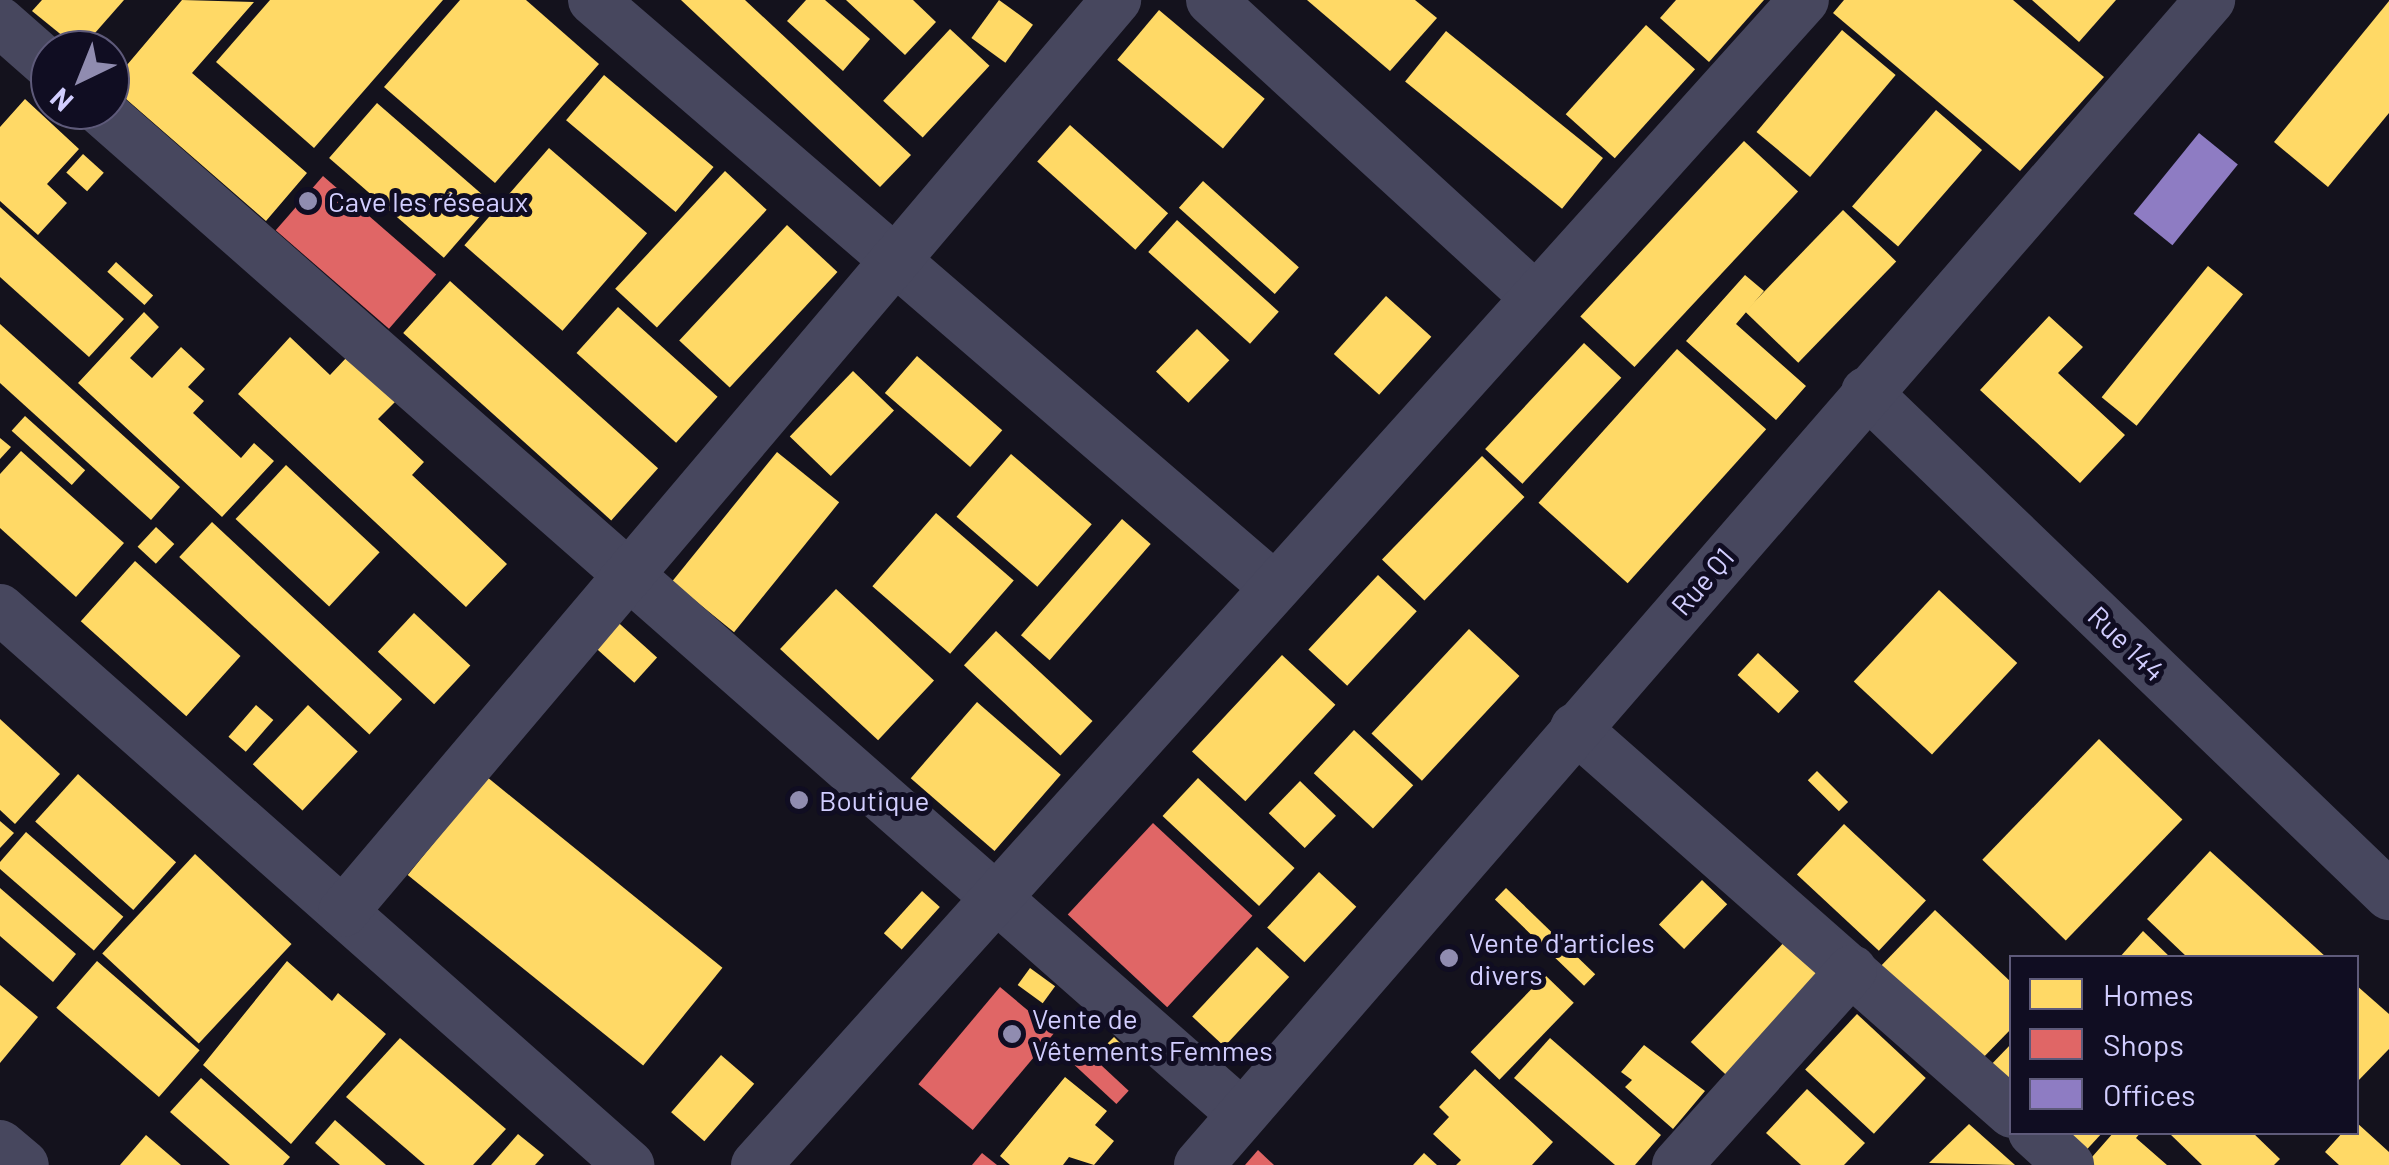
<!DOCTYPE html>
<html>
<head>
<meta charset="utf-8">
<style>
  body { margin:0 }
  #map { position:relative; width:2389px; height:1165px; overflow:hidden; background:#14121d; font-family:Barlow,sans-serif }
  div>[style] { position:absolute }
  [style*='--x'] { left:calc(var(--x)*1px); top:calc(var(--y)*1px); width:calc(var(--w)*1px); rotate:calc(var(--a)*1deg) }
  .homes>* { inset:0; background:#ffd966; transform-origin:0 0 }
  .shops>* { inset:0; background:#e06666; transform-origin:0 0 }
  .offices>* { inset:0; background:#8e7cc3; transform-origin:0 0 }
  .minor>* { height:50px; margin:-25px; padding:0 25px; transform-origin:25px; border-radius:25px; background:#47475e }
  .dots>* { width:28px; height:28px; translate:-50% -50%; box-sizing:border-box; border:5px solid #100d22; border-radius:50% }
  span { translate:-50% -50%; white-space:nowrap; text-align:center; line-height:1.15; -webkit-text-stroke:10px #100d22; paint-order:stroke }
  .poi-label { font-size:28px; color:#d2ceff }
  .left { translate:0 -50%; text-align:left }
  .street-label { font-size:28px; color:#d2ceff }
  .legend { position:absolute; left:2009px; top:955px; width:350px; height:180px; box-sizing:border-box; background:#100d22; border:2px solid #5e5a7a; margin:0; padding:12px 18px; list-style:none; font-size:30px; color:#d2ceff }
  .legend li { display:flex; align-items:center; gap:20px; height:50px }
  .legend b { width:50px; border:2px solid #5e5a7a }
  .north { position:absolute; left:30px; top:30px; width:100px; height:100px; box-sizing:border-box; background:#100d22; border:2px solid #5e5a7a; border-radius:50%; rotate:223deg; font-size:28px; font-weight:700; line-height:40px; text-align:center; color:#d2ceff }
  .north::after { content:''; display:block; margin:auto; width:35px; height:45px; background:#908cb0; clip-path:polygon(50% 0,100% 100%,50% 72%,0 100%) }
</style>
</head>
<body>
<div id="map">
  <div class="homes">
    <div style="clip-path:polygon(42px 0,124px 0,80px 50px,32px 11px)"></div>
    <div style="clip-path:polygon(182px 0,254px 2px,192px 73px,307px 173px,266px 221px,110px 85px)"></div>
    <div style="clip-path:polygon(270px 0,443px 0,314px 148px,216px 62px)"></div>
    <div style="clip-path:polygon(460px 0,526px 0,599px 64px,495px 183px,384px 87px)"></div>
    <div style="clip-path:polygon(681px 0,745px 0,911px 155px,880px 187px)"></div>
    <div style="clip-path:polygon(806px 0,825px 0,870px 39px,843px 71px,787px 21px)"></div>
    <div style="clip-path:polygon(846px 0,913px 0,936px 22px,905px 55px)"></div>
    <div style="left:999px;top:0;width:42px;height:47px;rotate:36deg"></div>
    <div style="clip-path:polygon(1307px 0,1415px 0,1437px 18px,1390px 71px)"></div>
    <div style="clip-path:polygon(1676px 0,1764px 0,1709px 62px,1660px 18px)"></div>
    <div style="clip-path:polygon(1844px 0,2013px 0,2104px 77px,2020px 171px,1833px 13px)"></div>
    <div style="clip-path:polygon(2032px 0,2116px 0,2079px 42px)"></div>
    <div style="clip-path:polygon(2389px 1px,2389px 113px,2328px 187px,2274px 142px)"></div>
    <div style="left:1159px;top:10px;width:138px;height:65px;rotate:40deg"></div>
    <div style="left:1646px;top:25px;width:66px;height:120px;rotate:42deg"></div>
    <div style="left:950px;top:29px;width:54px;height:98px;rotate:43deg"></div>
    <div style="left:1842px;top:30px;width:70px;height:133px;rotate:40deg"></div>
    <div style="left:1446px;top:31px;width:202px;height:65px;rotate:39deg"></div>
    <div style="left:604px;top:75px;width:143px;height:59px;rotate:40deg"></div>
    <div style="clip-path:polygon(25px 99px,79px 149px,47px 184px,67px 203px,38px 235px,0 201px,0 127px)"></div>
    <div style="left:377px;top:103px;width:152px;height:73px;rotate:41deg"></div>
    <div style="left:1936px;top:110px;width:61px;height:128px;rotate:41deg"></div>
    <div style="left:1070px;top:125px;width:132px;height:49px;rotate:42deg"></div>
    <div style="left:1744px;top:141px;width:74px;height:240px;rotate:43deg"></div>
    <div style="left:549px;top:148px;width:130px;height:129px;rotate:41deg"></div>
    <div style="left:83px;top:154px;width:28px;height:25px;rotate:42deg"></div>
    <div style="left:725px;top:171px;width:57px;height:161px;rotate:43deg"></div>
    <div style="left:1203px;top:181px;width:129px;height:36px;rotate:42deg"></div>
    <div style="clip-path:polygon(0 207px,124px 319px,89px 357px,0 277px)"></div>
    <div style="left:1843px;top:210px;width:74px;height:141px;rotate:44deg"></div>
    <div style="left:1177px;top:220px;width:137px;height:43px;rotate:42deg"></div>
    <div style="left:787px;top:225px;width:69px;height:158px;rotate:43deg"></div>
    <div style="left:116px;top:262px;width:50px;height:13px;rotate:42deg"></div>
    <div style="left:2208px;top:266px;width:45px;height:169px;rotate:39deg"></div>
    <div style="clip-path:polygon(1745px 275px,1764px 291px,1736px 324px,1806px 386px,1776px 420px,1686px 341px)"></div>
    <div style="left:450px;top:281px;width:280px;height:70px;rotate:42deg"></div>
    <div style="left:1386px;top:296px;width:61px;height:78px;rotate:42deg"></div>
    <div style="left:618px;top:307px;width:134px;height:62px;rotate:42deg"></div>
    <div style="clip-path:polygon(144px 312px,159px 327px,130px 358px,152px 378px,181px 347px,205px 369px,188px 387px,204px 401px,193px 413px,241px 458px,254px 443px,274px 461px,222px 517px,78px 383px)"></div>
    <div style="clip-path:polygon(2049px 316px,2083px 347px,2058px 373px,2125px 435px,2080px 483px,1980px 390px)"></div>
    <div style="clip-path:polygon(0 324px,180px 487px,151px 520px,0 383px)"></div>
    <div style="left:1197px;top:329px;width:45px;height:59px;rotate:44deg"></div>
    <div style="clip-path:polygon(290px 337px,330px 375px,347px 357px,395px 402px,378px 419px,424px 462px,412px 475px,507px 564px,466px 607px,238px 394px)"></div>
    <div style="left:1584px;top:343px;width:51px;height:145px;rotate:43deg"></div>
    <div style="left:1677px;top:349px;width:120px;height:207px;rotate:42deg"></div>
    <div style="left:917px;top:356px;width:113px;height:49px;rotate:41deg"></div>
    <div style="left:853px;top:371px;width:57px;height:91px;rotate:44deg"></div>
    <div style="left:25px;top:416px;width:81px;height:20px;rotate:42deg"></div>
    <div style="clip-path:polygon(0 438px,11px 447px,0 459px)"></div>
    <div style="clip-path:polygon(21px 451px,124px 543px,76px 597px,0 528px,0 474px)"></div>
    <div style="left:777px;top:452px;width:80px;height:167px;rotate:39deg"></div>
    <div style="left:1011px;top:454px;width:107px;height:83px;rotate:41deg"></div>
    <div style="left:1482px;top:456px;width:59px;height:144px;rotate:44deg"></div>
    <div style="left:286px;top:465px;width:128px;height:74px;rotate:43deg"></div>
    <div style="left:936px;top:513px;width:103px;height:97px;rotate:41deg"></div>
    <div style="left:1122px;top:519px;width:38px;height:154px;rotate:41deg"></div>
    <div style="left:212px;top:522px;width:260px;height:48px;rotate:43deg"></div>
    <div style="left:156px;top:527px;width:25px;height:27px;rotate:43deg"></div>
    <div style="left:135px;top:561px;width:142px;height:81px;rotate:42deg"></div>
    <div style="left:1378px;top:575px;width:53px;height:102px;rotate:43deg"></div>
    <div style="left:836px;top:589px;width:134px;height:82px;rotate:43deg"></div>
    <div style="left:1939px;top:590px;width:107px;height:125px;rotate:43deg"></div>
    <div style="left:414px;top:613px;width:77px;height:53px;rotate:43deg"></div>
    <div style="left:611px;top:616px;width:62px;height:34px;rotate:42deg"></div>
    <div style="left:1469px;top:629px;width:69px;height:143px;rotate:43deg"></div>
    <div style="left:996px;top:631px;width:132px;height:47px;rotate:43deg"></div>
    <div style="left:1758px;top:653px;width:56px;height:30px;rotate:43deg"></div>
    <div style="left:1282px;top:655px;width:73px;height:132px;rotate:43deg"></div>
    <div style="left:977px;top:702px;width:111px;height:101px;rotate:41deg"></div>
    <div style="left:256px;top:705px;width:23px;height:42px;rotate:41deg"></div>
    <div style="left:308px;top:705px;width:68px;height:81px;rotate:43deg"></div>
    <div style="clip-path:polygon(0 719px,60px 774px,15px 824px,0 810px)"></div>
    <div style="left:1354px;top:730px;width:81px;height:59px;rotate:43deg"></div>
    <div style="left:2099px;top:739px;width:116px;height:168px;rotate:44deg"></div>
    <div style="left:1817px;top:771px;width:44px;height:13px;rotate:45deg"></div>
    <div style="left:78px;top:774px;width:132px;height:64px;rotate:42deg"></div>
    <div style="left:487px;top:777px;width:303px;height:126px;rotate:39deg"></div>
    <div style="left:1198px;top:778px;width:132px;height:52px;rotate:43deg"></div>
    <div style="left:1300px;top:781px;width:50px;height:45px;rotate:44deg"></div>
    <div style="clip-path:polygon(0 821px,14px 833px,0 848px)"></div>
    <div style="left:1844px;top:824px;width:112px;height:69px;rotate:43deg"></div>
    <div style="left:26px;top:832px;width:129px;height:45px;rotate:41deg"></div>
    <div style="clip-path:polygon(2210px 851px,2327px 958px,2188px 958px,2147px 919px)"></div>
    <div style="left:195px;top:854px;width:132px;height:136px;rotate:43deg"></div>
    <div style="left:1319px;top:872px;width:51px;height:76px;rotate:43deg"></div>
    <div style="left:1702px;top:880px;width:35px;height:62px;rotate:44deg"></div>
    <div style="clip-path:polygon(0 888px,76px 954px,53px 982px,0 936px)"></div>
    <div style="left:1506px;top:888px;width:124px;height:16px;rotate:44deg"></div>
    <div style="left:922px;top:891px;width:24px;height:57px;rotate:42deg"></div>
    <div style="clip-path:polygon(1935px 910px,2012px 983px,2012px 1028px,1975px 1066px,1876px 971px)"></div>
    <div style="clip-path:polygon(2143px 931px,2171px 958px,2119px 958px)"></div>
    <div style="left:1787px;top:939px;width:63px;height:141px;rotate:43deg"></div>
    <div style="left:1257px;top:947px;width:44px;height:95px;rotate:43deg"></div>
    <div style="left:97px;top:961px;width:136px;height:62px;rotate:41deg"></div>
    <div style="clip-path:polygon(287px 961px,332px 1001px,338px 993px,386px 1034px,291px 1144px,203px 1065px)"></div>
    <div style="left:1030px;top:968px;width:31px;height:21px;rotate:36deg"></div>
    <div style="left:1545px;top:975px;width:40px;height:107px;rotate:44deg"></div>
    <div style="clip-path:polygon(0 985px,38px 1017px,0 1063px)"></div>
    <div style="clip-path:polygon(2356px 985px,2389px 1014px,2389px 1049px,2356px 1083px)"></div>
    <div style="left:1857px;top:1014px;width:94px;height:76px;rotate:43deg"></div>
    <div style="left:1114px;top:1037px;width:21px;height:16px;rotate:45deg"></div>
    <div style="clip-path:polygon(400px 1038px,506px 1129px,473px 1165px,425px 1165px,346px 1097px)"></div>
    <div style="clip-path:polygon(1550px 1038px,1661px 1135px,1635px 1165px,1615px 1165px,1514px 1078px)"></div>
    <div style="clip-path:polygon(2012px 1043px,2012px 1094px,1986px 1070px)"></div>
    <div style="clip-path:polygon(1644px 1045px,1705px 1091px,1673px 1129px,1625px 1087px,1632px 1080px,1621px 1072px)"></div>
    <div style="left:721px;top:1055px;width:44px;height:76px;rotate:41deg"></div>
    <div style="clip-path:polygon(1475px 1069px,1553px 1142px,1532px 1165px,1456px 1165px,1461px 1160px,1433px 1134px,1449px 1117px,1439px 1107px)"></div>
    <div style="clip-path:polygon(1065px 1077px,1107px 1111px,1095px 1125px,1114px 1141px,1094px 1165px,1069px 1157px,1063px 1165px,1010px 1165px,1000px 1156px)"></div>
    <div style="clip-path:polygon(201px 1078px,290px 1157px,283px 1165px,230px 1165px,170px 1112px)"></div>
    <div style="clip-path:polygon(1807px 1089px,1865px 1143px,1844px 1165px,1801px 1165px,1766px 1133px)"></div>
    <div style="clip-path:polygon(335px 1120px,386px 1165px,340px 1165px,315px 1143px)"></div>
    <div style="clip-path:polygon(2356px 1122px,2389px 1152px,2389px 1165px,2339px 1165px,2325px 1152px,2343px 1132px,2356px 1132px)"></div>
    <div style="clip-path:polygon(1969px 1124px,2015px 1165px,1929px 1163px)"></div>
    <div style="clip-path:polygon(2052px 1132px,2103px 1132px,2079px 1158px)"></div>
    <div style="clip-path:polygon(2114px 1132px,2141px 1132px,2136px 1138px,2167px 1165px,2085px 1165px)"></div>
    <div style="clip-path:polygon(2168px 1132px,2252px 1132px,2280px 1159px,2274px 1165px,2202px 1165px)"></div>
    <div style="clip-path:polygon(518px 1134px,544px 1155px,535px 1165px,491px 1165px)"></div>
    <div style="clip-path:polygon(146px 1135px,181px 1165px,120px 1165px)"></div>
    <div style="clip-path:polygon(1424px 1153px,1437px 1165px,1413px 1165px)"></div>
  </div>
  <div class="shops">
    <div style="left:323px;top:176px;width:150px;height:72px;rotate:41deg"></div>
    <div style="left:1153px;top:823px;width:136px;height:125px;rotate:43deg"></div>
    <div style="left:1000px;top:987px;width:71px;height:127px;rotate:40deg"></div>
    <div style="left:1087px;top:1052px;width:57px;height:18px;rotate:43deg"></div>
    <div style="clip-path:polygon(1258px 1150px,1274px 1165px,1245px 1165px)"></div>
    <div style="clip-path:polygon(982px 1153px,997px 1165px,972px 1165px)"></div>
  </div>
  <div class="offices">
    <div style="left:2199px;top:133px;width:50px;height:104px;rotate:39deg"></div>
  </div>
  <div class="minor">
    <div style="--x:593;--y:0;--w:898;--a:40.75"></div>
    <div style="--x:1211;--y:0;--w:440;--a:42.5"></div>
    <div style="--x:0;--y:22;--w:67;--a:41.3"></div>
    <div style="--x:100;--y:110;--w:1521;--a:41.32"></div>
    <div style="--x:1866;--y:392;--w:726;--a:43.88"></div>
    <div style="--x:0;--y:609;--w:840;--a:41.47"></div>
    <div style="--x:1575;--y:728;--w:582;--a:41.38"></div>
    <div style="--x:343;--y:912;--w:1196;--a:-49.72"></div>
    <div style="--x:2033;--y:1132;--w:49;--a:42.5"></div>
    <div style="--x:0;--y:1145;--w:31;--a:40"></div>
    <div style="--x:756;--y:1165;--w:1567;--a:-48.03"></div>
    <div style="--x:1199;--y:1165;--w:1543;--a:-49.05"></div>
    <div style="--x:1677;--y:1165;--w:262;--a:-48.1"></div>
  </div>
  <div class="dots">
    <div style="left:308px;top:201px;background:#908cb0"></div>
    <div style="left:799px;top:800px;background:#908cb0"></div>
    <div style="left:1449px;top:958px;background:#908cb0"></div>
    <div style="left:1012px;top:1034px;background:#908cb0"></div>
  </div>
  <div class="poi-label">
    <span class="left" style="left:328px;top:201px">Cave les réseaux</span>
    <span class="left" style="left:819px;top:800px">Boutique</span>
    <span class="left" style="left:1469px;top:958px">Vente d'articles<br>divers</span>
    <span class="left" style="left:1032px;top:1034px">Vente de<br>Vêtements Femmes</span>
  </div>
  <div class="street-label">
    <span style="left:1702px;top:581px;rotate:-49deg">Rue Q1</span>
    <span style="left:2127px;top:643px;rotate:44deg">Rue 144</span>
  </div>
  <ul class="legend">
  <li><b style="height:28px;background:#ffd966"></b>Homes</li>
  <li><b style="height:28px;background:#e06666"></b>Shops</li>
  <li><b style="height:28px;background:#8e7cc3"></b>Offices</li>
  </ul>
  <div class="north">N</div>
</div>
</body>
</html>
